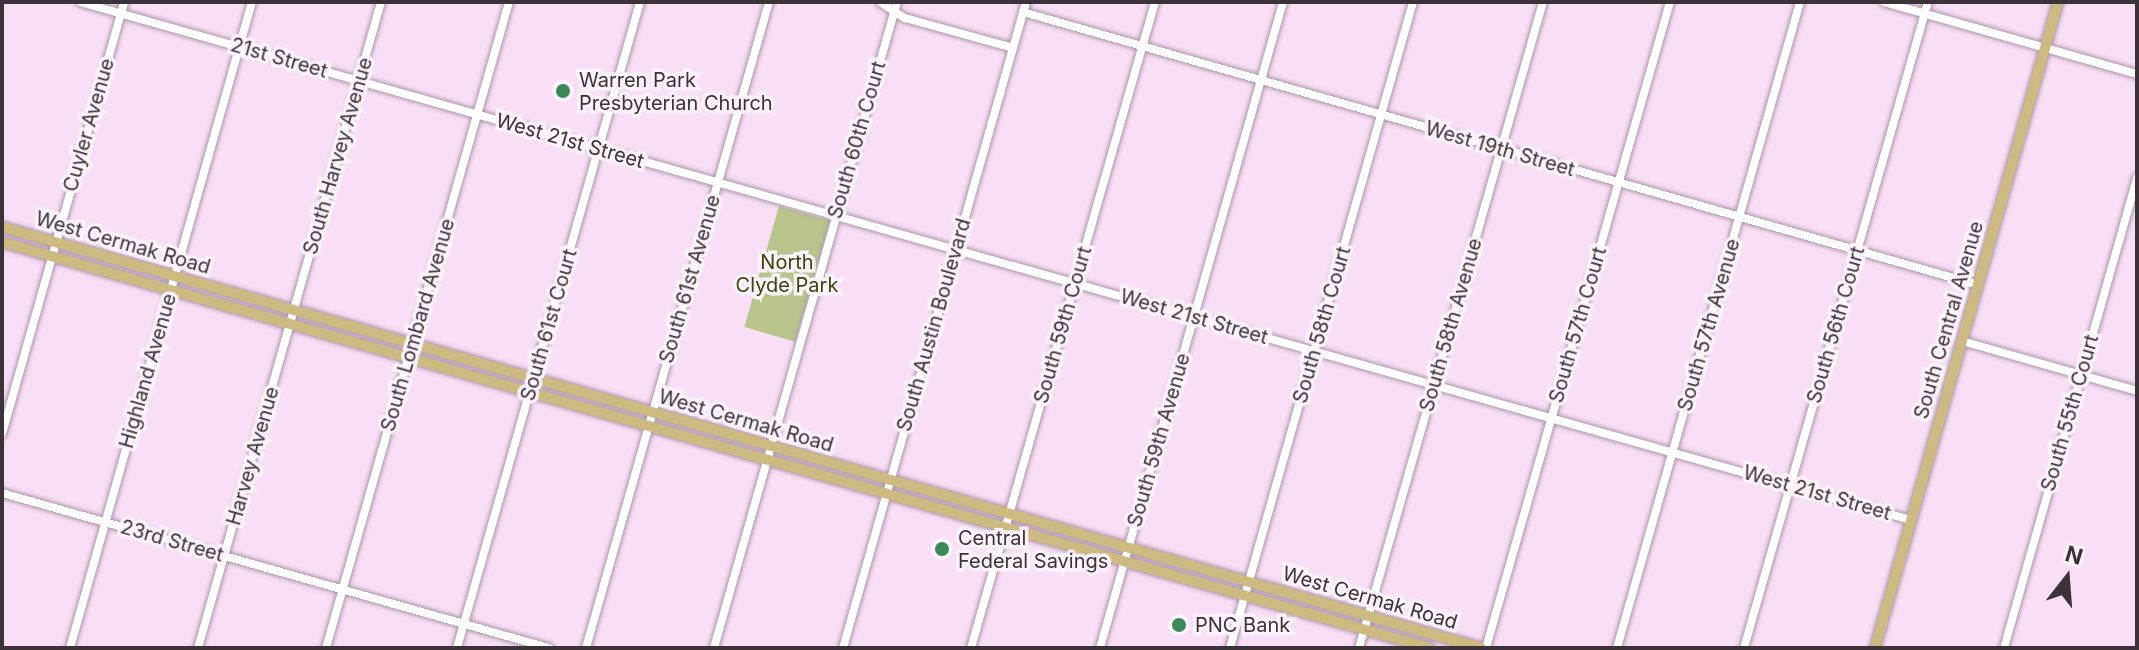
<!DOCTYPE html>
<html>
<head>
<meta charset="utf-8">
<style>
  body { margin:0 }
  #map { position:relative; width:2139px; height:650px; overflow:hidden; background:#f8dff6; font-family:Inter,sans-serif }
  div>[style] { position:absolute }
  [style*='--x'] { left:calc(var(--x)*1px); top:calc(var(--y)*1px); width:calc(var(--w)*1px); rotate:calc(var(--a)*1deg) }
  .green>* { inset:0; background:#b9c48c; transform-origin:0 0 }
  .roads { filter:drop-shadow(0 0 2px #ac95aa) drop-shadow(0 0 2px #ac95aa) }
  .minor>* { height:8px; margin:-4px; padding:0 4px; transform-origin:4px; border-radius:4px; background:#fff }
  .major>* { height:10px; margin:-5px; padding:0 5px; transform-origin:5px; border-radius:5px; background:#cdba80 }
  .dots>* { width:22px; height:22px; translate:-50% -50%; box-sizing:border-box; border:4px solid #fcf2fb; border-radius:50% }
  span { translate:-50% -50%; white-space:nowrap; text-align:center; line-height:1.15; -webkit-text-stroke:7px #fcf2fb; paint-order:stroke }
  .street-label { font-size:20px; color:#3b323a }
  .poi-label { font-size:20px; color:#3b323a }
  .left { translate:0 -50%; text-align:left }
  .park-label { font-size:20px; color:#3d460a }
  .frame { position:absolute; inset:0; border:4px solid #3b323a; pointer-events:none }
  .north { position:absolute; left:2027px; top:538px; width:80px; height:80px; -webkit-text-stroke:6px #fcf2fb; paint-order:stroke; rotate:17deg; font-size:22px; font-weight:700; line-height:32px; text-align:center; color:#3b323a }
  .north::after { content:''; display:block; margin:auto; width:28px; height:36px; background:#3b323a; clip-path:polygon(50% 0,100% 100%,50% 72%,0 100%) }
</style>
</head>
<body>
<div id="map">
  <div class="green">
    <div style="left:779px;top:206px;width:53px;height:126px;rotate:16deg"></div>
  </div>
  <div class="roads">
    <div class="minor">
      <div style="--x:80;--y:2;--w:1902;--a:15.8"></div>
      <div style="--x:880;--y:2;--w:30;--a:33"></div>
      <div style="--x:905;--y:18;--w:112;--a:15.5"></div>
      <div style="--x:1884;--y:2;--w:263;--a:15.9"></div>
      <div style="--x:1023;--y:12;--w:993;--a:15.95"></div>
      <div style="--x:1962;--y:341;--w:182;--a:15.9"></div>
      <div style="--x:2;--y:434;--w:449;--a:-74.2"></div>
      <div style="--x:2;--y:493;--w:569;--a:15.82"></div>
      <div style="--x:70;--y:648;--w:671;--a:-74.27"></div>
      <div style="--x:198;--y:648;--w:671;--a:-74.18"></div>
      <div style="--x:326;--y:648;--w:671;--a:-74.18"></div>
      <div style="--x:457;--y:648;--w:671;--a:-74.18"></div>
      <div style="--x:586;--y:648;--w:671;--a:-74.18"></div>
      <div style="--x:714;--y:648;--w:671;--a:-74.18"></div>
      <div style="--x:843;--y:648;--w:671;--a:-74.18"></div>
      <div style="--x:971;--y:648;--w:672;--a:-74.1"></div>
      <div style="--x:1100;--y:648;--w:671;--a:-74.18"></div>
      <div style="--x:1230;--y:648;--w:671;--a:-74.18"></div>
      <div style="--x:1359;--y:648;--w:672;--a:-74.1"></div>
      <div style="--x:1486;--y:648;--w:672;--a:-74.1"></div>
      <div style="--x:1617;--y:648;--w:671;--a:-74.18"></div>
      <div style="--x:1744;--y:648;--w:672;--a:-74.1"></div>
      <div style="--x:2004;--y:648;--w:489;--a:-74.2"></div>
    </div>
    <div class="major">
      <div style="--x:2;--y:227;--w:1538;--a:15.89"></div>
      <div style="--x:2;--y:242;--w:1484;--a:15.88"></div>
      <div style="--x:1875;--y:648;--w:671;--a:-74.18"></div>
    </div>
  </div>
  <div class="dots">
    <div style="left:563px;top:91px;background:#398959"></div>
    <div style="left:942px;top:549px;background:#398959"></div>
    <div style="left:1179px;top:625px;background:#398959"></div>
  </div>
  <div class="street-label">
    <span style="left:279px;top:58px;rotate:16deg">21st Street</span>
    <span style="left:89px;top:125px;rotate:-74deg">Cuyler Avenue</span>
    <span style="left:857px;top:140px;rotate:-74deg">South 60th Court</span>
    <span style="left:570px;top:141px;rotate:16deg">West 21st Street</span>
    <span style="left:1500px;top:149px;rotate:16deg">West 19th Street</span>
    <span style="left:338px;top:156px;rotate:-74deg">South Harvey Avenue</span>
    <span style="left:123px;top:243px;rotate:16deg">West Cermak Road</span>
    <span style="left:690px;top:279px;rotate:-74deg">South 61st Avenue</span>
    <span style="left:1194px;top:317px;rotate:16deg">West 21st Street</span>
    <span style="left:1949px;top:320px;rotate:-74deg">South Central Avenue</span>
    <span style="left:418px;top:325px;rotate:-74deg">South Lombard Avenue</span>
    <span style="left:549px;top:325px;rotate:-74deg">South 61st Court</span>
    <span style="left:934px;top:325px;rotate:-74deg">South Austin Boulevard</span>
    <span style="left:1063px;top:325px;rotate:-74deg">South 59th Court</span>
    <span style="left:1322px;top:325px;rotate:-74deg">South 58th Court</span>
    <span style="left:1451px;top:325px;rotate:-74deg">South 58th Avenue</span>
    <span style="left:1578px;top:325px;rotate:-74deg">South 57th Court</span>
    <span style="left:1709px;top:325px;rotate:-74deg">South 57th Avenue</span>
    <span style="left:1836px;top:325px;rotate:-74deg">South 56th Court</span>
    <span style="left:148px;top:371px;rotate:-74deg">Highland Avenue</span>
    <span style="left:2070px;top:413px;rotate:-74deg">South 55th Court</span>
    <span style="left:746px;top:421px;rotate:16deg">West Cermak Road</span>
    <span style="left:1159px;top:440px;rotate:-74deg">South 59th Avenue</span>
    <span style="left:253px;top:456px;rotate:-74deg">Harvey Avenue</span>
    <span style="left:1817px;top:493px;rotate:16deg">West 21st Street</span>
    <span style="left:172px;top:541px;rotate:16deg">23rd Street</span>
    <span style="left:1370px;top:598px;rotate:16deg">West Cermak Road</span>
  </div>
  <div class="poi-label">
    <span class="left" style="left:579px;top:92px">Warren Park<br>Presbyterian Church</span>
    <span class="left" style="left:958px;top:550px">Central<br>Federal Savings</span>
    <span class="left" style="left:1195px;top:625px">PNC Bank</span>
  </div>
  <div class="park-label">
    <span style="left:787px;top:274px">North<br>Clyde Park</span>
  </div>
  <div class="frame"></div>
  <div class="north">N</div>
</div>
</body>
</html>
